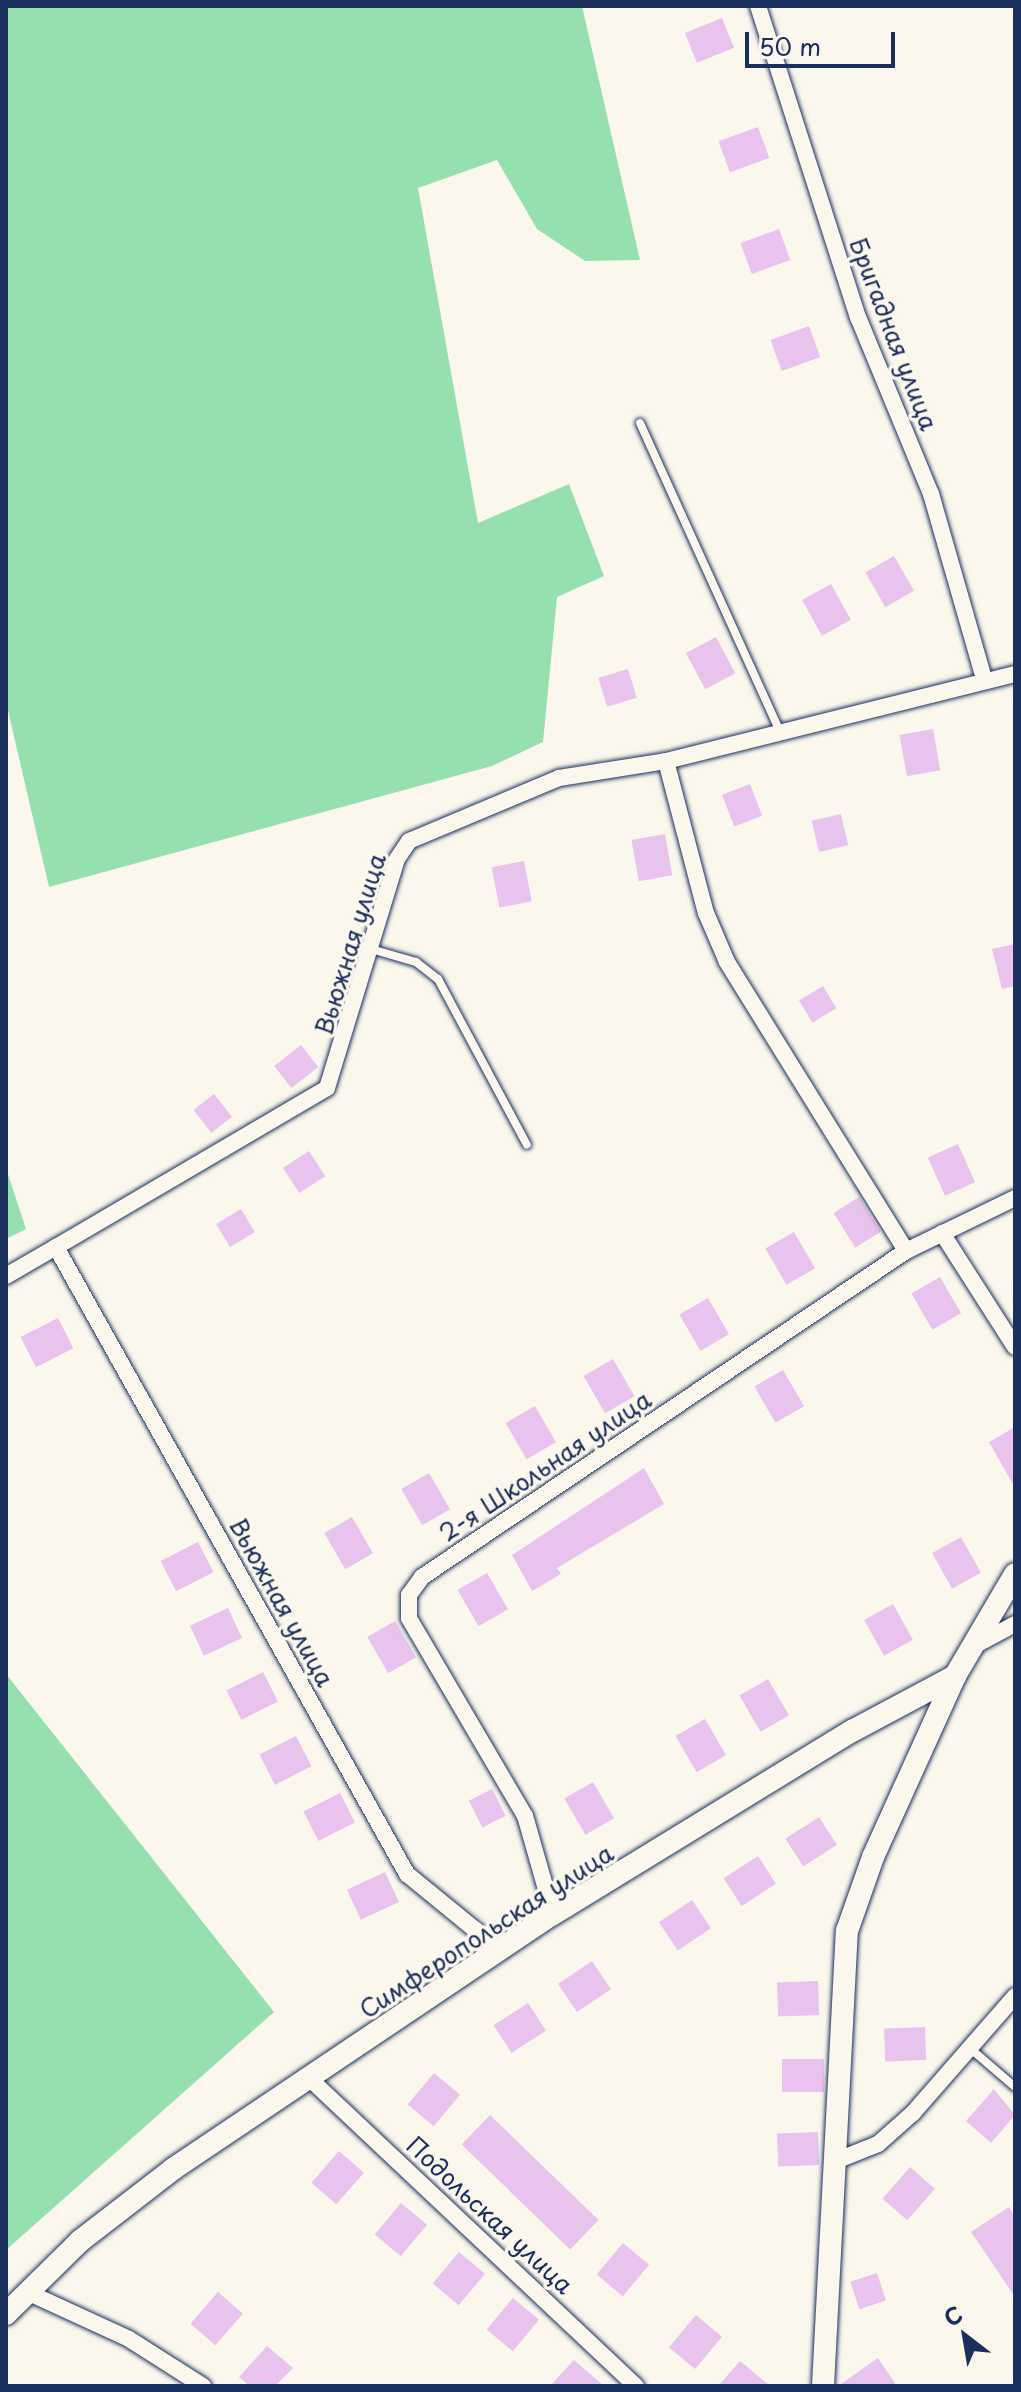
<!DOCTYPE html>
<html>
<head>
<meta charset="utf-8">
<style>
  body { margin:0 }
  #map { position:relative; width:1021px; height:2392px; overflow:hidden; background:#fbf7ec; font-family:"Playpen Sans",sans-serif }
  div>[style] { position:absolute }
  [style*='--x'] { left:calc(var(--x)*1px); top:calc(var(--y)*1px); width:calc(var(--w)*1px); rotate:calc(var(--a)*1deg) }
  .green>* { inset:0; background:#96dfae }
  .building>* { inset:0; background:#e8c3ed; transform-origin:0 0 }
  .roads { filter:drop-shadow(0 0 2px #1b2f5e) drop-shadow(0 0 2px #1b2f5e) }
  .lane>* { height:8px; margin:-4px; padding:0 4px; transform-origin:4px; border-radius:4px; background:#fbf7ec }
  .street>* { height:16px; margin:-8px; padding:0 8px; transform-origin:8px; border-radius:8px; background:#fbf7ec }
  .secondary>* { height:22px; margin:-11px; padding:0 11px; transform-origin:11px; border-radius:11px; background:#fbf7ec }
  span { translate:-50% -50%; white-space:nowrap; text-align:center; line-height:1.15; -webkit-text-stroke:7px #fbf7ec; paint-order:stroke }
  .street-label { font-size:24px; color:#1b2f5e }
  .frame { position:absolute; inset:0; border:8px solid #1b2f5e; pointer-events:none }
  .north { position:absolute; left:925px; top:2296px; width:80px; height:80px; -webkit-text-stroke:6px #fbf7ec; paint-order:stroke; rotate:329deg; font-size:22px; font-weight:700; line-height:32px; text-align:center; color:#1b2f5e }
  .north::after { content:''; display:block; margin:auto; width:28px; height:36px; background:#1b2f5e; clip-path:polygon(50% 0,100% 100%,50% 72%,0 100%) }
  .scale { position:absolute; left:745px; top:32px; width:150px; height:36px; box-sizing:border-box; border:4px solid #1b2f5e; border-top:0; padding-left:10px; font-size:24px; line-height:28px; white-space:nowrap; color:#1b2f5e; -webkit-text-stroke:6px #fbf7ec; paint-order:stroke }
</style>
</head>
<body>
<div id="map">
  <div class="green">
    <div style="clip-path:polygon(6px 6px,582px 6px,640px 260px,585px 261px,537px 229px,497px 160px,418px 188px,478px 523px,569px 484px,604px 576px,557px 597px,543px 742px,492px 766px,49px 887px,6px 702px)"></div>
    <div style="clip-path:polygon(6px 1168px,26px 1229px,6px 1239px)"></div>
    <div style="clip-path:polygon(6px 1674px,274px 2012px,6px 2250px)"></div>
  </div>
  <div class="building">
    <div style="left:722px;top:18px;width:32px;height:40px;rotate:68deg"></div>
    <div style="left:758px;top:127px;width:33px;height:42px;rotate:70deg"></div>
    <div style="left:779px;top:229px;width:33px;height:41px;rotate:70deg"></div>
    <div style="left:809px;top:326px;width:33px;height:41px;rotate:70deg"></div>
    <div style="left:894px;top:556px;width:40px;height:33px;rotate:60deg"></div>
    <div style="left:831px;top:584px;width:41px;height:33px;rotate:61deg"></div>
    <div style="left:716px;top:637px;width:41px;height:34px;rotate:62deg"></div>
    <div style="left:628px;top:669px;width:30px;height:31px;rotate:73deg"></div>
    <div style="left:933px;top:729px;width:42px;height:34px;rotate:80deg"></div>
    <div style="left:750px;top:784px;width:34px;height:30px;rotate:69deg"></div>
    <div style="left:841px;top:814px;width:32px;height:30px;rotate:77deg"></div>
    <div style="left:665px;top:834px;width:42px;height:34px;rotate:80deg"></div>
    <div style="left:524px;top:861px;width:41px;height:33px;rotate:79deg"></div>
    <div style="clip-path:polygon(1015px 944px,1015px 986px,1002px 989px,992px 949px)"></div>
    <div style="left:823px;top:986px;width:26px;height:28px;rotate:59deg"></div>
    <div style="left:301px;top:1045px;width:28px;height:34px;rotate:52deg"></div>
    <div style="left:214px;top:1094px;width:29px;height:26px;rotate:52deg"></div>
    <div style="left:958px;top:1144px;width:42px;height:33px;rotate:66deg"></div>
    <div style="left:309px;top:1151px;width:30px;height:31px;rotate:57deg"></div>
    <div style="left:859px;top:1197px;width:41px;height:30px;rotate:58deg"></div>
    <div style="left:241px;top:1209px;width:27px;height:29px;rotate:59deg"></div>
    <div style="left:794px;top:1232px;width:42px;height:33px;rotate:60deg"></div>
    <div style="left:940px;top:1277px;width:42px;height:33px;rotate:60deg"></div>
    <div style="left:708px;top:1298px;width:42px;height:33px;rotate:60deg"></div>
    <div style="left:58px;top:1318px;width:34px;height:42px;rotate:63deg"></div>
    <div style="left:613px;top:1359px;width:43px;height:34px;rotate:60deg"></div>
    <div style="left:783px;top:1370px;width:42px;height:33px;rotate:60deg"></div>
    <div style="left:535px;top:1406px;width:42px;height:34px;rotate:60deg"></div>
    <div style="clip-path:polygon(1015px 1427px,1015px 1488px,989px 1442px)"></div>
    <div style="clip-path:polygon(644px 1468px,664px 1504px,557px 1568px,561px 1574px,532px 1591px,512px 1555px)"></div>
    <div style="left:429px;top:1473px;width:42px;height:32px;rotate:60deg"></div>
    <div style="left:352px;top:1517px;width:42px;height:32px;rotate:60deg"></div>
    <div style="left:961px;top:1537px;width:41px;height:33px;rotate:61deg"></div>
    <div style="left:198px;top:1542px;width:34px;height:42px;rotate:63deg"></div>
    <div style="left:487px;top:1573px;width:42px;height:34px;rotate:60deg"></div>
    <div style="left:893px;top:1604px;width:41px;height:33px;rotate:61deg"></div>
    <div style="left:228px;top:1608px;width:33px;height:42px;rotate:65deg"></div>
    <div style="left:395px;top:1621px;width:42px;height:32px;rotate:60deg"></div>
    <div style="left:263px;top:1672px;width:33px;height:41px;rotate:63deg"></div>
    <div style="left:768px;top:1679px;width:42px;height:33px;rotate:60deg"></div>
    <div style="left:705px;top:1719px;width:42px;height:34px;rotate:60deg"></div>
    <div style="left:296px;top:1736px;width:34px;height:41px;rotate:63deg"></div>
    <div style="left:593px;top:1782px;width:42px;height:33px;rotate:60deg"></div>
    <div style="left:492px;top:1789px;width:30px;height:26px;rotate:63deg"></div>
    <div style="left:340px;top:1793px;width:33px;height:41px;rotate:63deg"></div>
    <div style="left:819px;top:1817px;width:33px;height:40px;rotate:57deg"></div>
    <div style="left:758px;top:1856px;width:33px;height:41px;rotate:57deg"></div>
    <div style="left:385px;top:1872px;width:33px;height:42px;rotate:65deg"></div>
    <div style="left:692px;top:1900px;width:34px;height:40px;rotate:56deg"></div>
    <div style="left:592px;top:1961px;width:34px;height:41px;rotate:56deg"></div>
    <div style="left:818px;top:1981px;width:34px;height:41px;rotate:88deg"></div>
    <div style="left:528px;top:2003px;width:33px;height:41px;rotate:57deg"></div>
    <div style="left:925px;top:2027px;width:33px;height:41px;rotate:88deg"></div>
    <div style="left:824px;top:2059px;width:33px;height:42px;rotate:90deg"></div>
    <div style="left:434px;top:2073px;width:34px;height:41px;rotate:40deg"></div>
    <div style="clip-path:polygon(994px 2089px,1015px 2115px,991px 2143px,966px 2121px)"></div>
    <div style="left:490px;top:2115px;width:151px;height:41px;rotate:44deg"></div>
    <div style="left:818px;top:2132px;width:33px;height:41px;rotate:88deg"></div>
    <div style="left:339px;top:2151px;width:33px;height:42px;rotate:41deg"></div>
    <div style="left:910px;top:2167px;width:33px;height:42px;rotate:41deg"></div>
    <div style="left:401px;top:2203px;width:34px;height:41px;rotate:40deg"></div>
    <div style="clip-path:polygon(1009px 2207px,1015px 2217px,1015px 2297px,971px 2232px)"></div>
    <div style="left:623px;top:2243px;width:34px;height:41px;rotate:40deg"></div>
    <div style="left:459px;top:2252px;width:34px;height:41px;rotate:40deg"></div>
    <div style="left:877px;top:2273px;width:29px;height:28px;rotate:72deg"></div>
    <div style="left:218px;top:2292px;width:33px;height:42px;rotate:41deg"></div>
    <div style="left:513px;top:2298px;width:34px;height:41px;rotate:40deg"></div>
    <div style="left:696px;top:2315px;width:34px;height:42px;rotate:40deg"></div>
    <div style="clip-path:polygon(267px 2346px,293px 2368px,275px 2386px,250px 2386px,239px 2377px)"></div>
    <div style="clip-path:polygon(878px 2358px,897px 2386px,838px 2386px)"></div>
    <div style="clip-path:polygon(574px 2360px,604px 2386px,550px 2386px)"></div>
    <div style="clip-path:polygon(740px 2361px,770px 2386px,718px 2386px)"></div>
  </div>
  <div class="roads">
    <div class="lane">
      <div style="--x:640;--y:423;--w:339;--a:65.6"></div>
      <div style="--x:371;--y:949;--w:47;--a:16.1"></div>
      <div style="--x:416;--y:962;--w:28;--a:38"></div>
      <div style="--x:438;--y:979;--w:188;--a:61.8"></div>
      <div style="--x:972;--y:2050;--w:57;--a:40.7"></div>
    </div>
    <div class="street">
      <div style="--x:758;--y:6;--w:327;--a:72.2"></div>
      <div style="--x:858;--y:317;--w:191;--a:67.6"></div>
      <div style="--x:931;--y:494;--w:192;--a:74"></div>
      <div style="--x:666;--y:761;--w:157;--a:75.3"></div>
      <div style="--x:706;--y:913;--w:53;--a:66.8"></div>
      <div style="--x:727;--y:962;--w:340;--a:58.2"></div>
      <div style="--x:942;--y:1233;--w:135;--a:57.4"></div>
      <div style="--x:56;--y:1247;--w:314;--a:-30.4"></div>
      <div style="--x:327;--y:1088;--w:239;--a:-73"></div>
      <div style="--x:397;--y:859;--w:22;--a:-56"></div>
      <div style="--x:409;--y:841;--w:163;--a:-22.8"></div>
      <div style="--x:559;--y:778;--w:108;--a:-9"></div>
      <div style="--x:666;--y:761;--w:360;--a:-14"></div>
      <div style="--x:6;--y:1276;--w:58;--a:-30.1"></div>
      <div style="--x:56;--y:1247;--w:719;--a:60.76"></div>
      <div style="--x:407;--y:1874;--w:122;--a:39.3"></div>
      <div style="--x:974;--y:1646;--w:47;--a:-28.2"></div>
      <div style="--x:553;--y:1914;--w:102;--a:-105.9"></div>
      <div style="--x:525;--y:1816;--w:229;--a:-120.4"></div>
      <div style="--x:409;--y:1618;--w:23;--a:-90"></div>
      <div style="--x:409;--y:1595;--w:22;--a:-54"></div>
      <div style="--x:422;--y:1577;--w:584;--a:-33.96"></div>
      <div style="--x:906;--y:1251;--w:121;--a:-25.9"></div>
      <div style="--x:310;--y:2079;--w:448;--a:43.3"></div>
      <div style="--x:838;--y:2160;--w:43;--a:-21.8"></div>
      <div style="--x:878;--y:2144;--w:47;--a:-41.5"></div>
      <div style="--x:913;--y:2113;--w:155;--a:-48.9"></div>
      <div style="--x:27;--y:2292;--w:112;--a:24.7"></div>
      <div style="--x:129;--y:2339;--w:88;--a:32.4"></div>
    </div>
    <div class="secondary">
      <div style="--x:6;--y:2314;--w:104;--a:-44.6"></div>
      <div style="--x:80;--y:2241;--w:118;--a:-37.7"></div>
      <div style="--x:173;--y:2169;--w:458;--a:-33.9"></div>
      <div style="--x:553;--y:1914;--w:351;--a:-31.5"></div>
      <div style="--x:852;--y:1731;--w:117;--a:-28.1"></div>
      <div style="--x:823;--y:2386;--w:456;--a:-87"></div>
      <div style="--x:847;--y:1931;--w:78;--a:-70.6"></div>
      <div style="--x:873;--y:1857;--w:199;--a:-65.6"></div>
      <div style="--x:955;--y:1676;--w:118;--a:-59.5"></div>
    </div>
  </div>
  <div class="street-label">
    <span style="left:894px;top:334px;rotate:69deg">Бригадная улица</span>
    <span style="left:350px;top:944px;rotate:-73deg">Вьюжная улица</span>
    <span style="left:545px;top:1466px;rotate:-34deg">2-я Школьная улица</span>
    <span style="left:282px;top:1602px;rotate:61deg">Вьюжная улица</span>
    <span style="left:486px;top:1931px;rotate:-33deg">Симферопольская улица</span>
    <span style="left:490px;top:2215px;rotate:43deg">Подольская улица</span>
  </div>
  <div class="frame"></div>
  <div class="north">С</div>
  <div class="scale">50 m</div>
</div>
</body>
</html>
